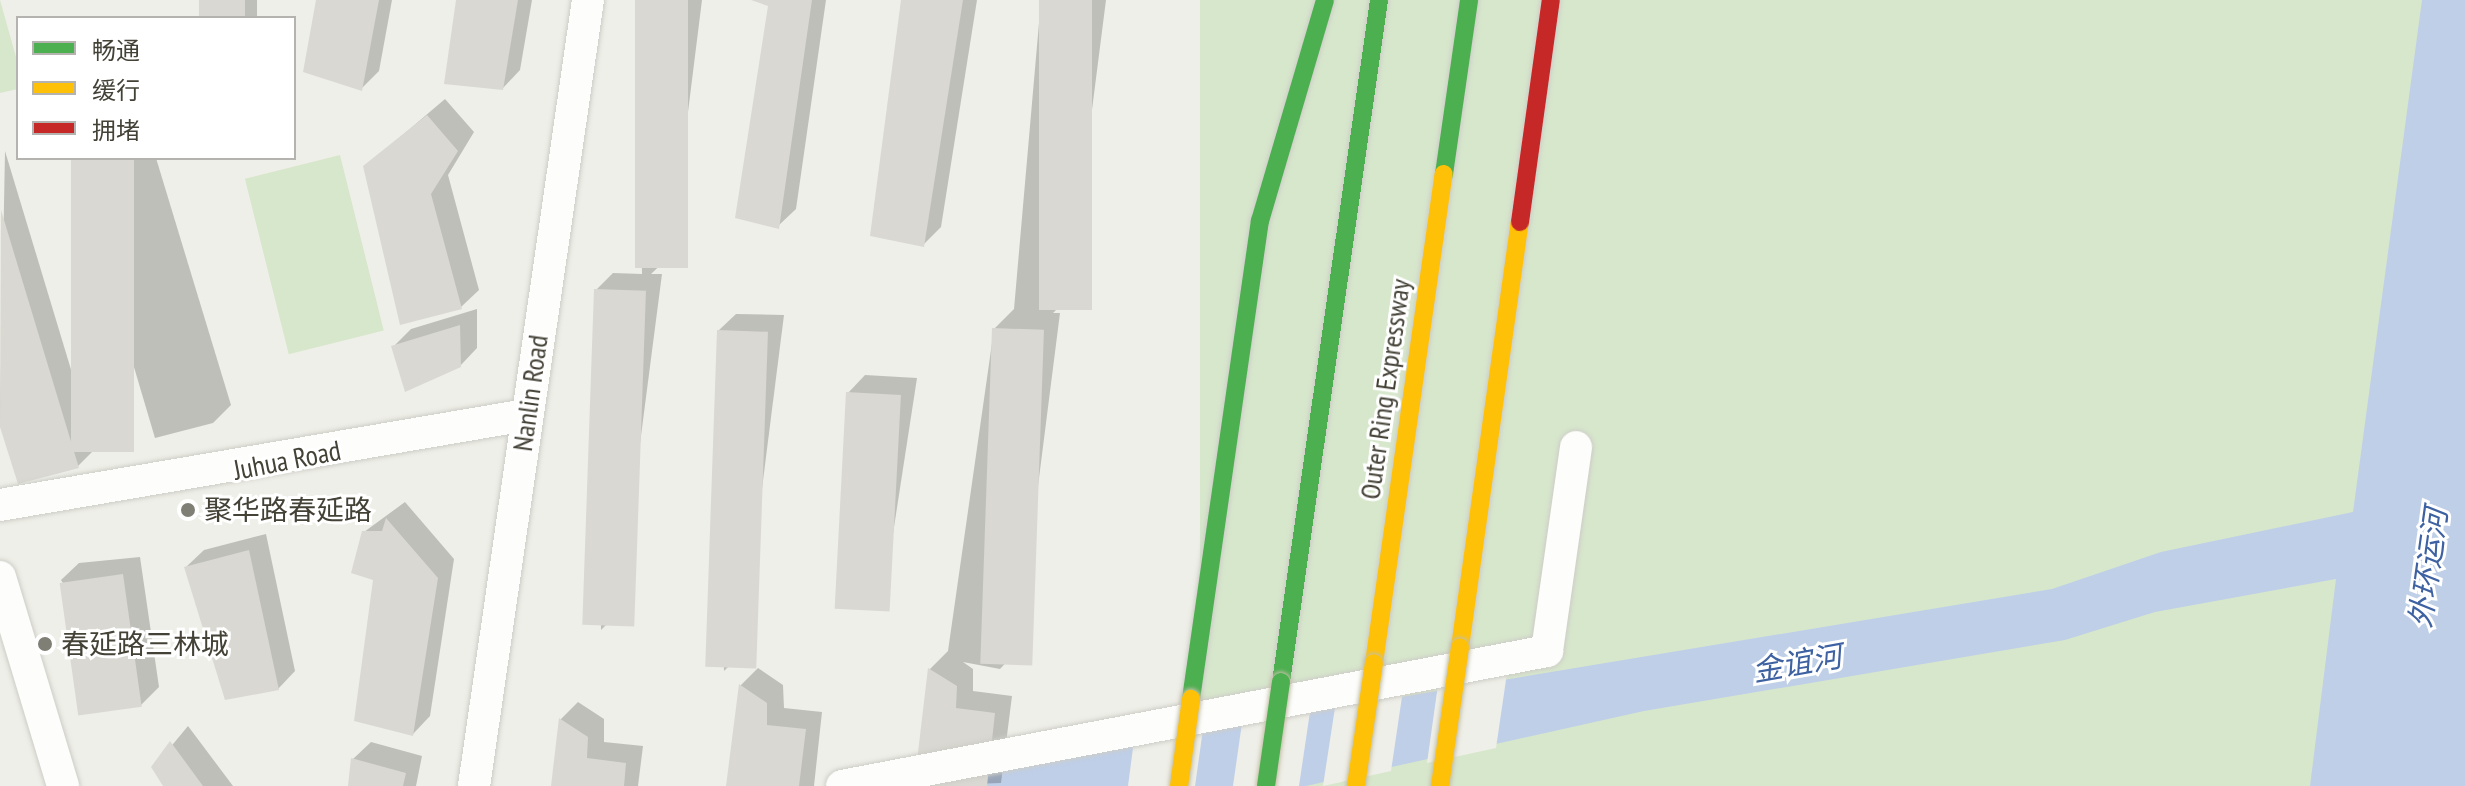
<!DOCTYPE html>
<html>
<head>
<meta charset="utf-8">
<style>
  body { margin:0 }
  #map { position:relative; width:2465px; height:786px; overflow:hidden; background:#efefe9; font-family:"PT Sans Narrow","Noto Sans SC",sans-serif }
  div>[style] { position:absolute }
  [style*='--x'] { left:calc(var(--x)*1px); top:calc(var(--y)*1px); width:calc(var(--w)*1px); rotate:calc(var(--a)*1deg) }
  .green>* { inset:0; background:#d7e7cc; transform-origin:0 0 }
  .water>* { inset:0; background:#bfcfe8 }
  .pier>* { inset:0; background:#efefe9 }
  .shadow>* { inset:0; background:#0003; transform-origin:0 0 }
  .building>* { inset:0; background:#d9d8d2; transform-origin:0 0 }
  .roads { filter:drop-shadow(0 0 2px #cdcdc7) drop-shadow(0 0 2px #cdcdc7) }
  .street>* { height:32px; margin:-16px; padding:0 16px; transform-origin:16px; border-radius:16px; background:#fdfdfc }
  .fast>* { height:18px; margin:-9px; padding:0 9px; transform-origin:9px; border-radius:9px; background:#4caf50 }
  .slow>* { height:18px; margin:-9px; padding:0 9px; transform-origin:9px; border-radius:9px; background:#ffc107 }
  .jam>* { height:18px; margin:-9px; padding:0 9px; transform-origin:9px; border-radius:9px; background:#c62828 }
  .bridges { filter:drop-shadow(0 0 2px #c4c0a8) drop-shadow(0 0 2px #c4c0a8) }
  .fast-bridge>* { height:18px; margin:-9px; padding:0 9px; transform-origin:9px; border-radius:9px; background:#4caf50 }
  .slow-bridge>* { height:18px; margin:-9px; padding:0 9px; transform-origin:9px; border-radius:9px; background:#ffc107 }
  .dots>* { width:22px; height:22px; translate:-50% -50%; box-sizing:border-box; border:4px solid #fff; border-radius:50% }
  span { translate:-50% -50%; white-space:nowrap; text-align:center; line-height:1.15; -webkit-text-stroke:6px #fff; paint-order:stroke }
  .street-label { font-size:28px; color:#444237 }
  .poi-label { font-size:28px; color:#444237 }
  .left { translate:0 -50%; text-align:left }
  .water-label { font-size:30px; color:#3e61a2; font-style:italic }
  .legend { position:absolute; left:16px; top:16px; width:280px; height:144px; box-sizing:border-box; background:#fff; border:2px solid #b4b3af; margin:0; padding:10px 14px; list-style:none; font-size:24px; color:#444237 }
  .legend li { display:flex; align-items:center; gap:16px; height:40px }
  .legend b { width:40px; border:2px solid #b4b3af }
</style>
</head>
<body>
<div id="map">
  <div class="green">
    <div style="clip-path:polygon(0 0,18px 64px,18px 89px,0 93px)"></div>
    <div style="left:1200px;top:0;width:1265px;height:798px"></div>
    <div style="left:340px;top:155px;width:181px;height:98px;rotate:76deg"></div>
  </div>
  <div class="water">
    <div style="clip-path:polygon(2422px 0,2465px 0,2465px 786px,2310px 786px,2336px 579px,2155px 612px,2065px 640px,1644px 711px,1306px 786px,863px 786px,2052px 589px,2161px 552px,2353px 512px)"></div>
  </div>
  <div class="pier">
    <div style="clip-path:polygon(1507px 673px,1496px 748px,1427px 763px,1438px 685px)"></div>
    <div style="clip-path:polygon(1403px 690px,1391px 771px,1323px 786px,1336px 701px)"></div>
    <div style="clip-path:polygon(1311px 705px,1299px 786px,1233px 786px,1243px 716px)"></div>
    <div style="clip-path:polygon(1204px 722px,1195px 786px,1128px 786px,1135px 733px)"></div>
  </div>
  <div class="shadow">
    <div style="left:201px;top:0;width:56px;height:18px"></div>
    <div style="clip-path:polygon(318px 0,392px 0,379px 71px,362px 88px)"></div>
    <div style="clip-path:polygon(458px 0,532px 0,520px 70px,503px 88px)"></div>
    <div style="clip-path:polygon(637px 0,702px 0,670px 256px,651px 274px,662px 274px,618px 613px,601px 630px,596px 290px,613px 273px,642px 274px)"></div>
    <div style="clip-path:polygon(755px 0,826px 0,796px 209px,778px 226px,770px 4px)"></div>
    <div style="clip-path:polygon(903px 0,977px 0,941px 227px,923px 245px)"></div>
    <div style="clip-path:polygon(1041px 0,1106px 0,1068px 298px,1053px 313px,1060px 313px,1017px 651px,1000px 669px,963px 662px,973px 669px,973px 691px,1012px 696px,1001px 783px,916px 786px,930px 669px,948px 651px,994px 329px,1014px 309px)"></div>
    <div style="clip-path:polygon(445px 99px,474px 132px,448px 175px,479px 290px,461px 307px,365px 167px)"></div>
    <div style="clip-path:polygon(5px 151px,95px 449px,78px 466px,19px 481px,0 420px)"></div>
    <div style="clip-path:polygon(72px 158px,156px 158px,231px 405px,213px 423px,155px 438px)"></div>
    <div style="clip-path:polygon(477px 309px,477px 348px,460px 366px,394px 346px,411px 329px)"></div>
    <div style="clip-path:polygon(736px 314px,784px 315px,741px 654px,724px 671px,718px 331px)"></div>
    <div style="clip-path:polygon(865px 375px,917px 378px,884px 592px,867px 609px,848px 393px)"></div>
    <div style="clip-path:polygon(405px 502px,454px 559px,430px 716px,413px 734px,364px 532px)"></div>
    <div style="clip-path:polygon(266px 534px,295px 671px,278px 689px,186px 567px,204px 550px)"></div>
    <div style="clip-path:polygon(140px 557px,159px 687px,141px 705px,61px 580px,79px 563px)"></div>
    <div style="clip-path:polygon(758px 668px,783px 685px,784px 708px,822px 712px,814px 786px,728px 786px,741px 685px)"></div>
    <div style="clip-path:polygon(578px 702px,604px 719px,604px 742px,643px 746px,638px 786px,553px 786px,561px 719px)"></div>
    <div style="clip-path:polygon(188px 726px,233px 786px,165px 786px,154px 767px)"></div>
    <div style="clip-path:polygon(371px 742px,422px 756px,416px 786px,350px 786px,353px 759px)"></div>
  </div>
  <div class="building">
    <div style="left:199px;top:0;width:46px;height:18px"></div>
    <div style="clip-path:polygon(316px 0,379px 0,362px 91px,303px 72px)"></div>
    <div style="clip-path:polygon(456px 0,518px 0,503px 90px,444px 84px)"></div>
    <div style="left:635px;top:0;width:53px;height:268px"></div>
    <div style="clip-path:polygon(751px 0,812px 0,779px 229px,735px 218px,768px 6px)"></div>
    <div style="clip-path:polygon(901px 0,963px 0,924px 247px,870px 236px)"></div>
    <div style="left:1039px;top:0;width:53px;height:310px"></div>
    <div style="clip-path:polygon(427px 115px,458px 151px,431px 194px,462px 309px,400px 325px,363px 166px)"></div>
    <div style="left:71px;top:158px;width:63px;height:294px"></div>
    <div style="clip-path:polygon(1px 210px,79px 468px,18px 484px,0 427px)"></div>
    <div style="left:594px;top:289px;width:52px;height:336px;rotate:2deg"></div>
    <div style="clip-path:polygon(460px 325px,461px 367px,405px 392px,391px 346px)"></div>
    <div style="left:992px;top:328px;width:52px;height:336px;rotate:2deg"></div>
    <div style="left:717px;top:330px;width:51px;height:337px;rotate:2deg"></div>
    <div style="left:846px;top:392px;width:55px;height:217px;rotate:3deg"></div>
    <div style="clip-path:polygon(386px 518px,438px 578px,413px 736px,354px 721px,373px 580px,351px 573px,362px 531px,382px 531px)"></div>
    <div style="clip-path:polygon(249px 550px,279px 690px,225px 700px,184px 567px)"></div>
    <div style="left:123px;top:574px;width:134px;height:64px;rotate:82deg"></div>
    <div style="clip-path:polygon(928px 668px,957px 686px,956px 708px,995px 713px,987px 786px,914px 786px)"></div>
    <div style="clip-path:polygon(739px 684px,767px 703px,767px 725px,806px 729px,799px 786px,726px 786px)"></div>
    <div style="clip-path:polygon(559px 718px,588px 737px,587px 758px,626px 763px,624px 786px,551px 786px)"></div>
    <div style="clip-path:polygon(170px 741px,203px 786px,163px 786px,151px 767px)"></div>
    <div style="clip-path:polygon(351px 758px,406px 773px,403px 786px,348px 786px)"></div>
  </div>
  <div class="roads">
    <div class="street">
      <div style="--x:0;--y:505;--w:534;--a:-9.71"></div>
      <div style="--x:0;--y:577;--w:218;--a:73.2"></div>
      <div style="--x:474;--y:786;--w:794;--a:-81.75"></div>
      <div style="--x:842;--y:786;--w:718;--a:-10.84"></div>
      <div style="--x:1547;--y:651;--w:206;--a:-81.9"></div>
    </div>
    <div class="fast">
      <div style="--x:1444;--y:174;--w:176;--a:-81.8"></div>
      <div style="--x:1281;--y:682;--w:689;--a:-81.82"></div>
      <div style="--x:1191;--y:699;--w:483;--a:-81.8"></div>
      <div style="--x:1260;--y:221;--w:230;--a:-73.6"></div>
    </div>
    <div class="slow">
      <div style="--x:1460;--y:647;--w:429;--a:-82"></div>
      <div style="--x:1374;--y:663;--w:494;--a:-81.9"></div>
    </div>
    <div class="jam">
      <div style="--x:1520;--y:222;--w:224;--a:-82.1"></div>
    </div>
  </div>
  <div class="bridges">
    <div class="fast-bridge">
      <div style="--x:1266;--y:786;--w:105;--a:-81.8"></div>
    </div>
    <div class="slow-bridge">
      <div style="--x:1179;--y:786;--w:88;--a:-82.1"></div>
      <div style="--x:1356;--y:786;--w:124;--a:-81.7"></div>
      <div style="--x:1440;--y:786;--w:140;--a:-81.8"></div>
    </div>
  </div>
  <div class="dots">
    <div style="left:188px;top:510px;background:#807f75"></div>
    <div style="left:45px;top:644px;background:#807f75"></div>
  </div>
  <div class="street-label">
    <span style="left:1385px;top:389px;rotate:-82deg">Outer Ring Expressway</span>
    <span style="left:530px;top:393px;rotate:-82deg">Nanlin Road</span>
    <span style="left:287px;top:460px;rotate:-11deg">Juhua Road</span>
  </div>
  <div class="poi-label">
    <span class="left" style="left:204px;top:510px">聚华路春延路</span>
    <span class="left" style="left:61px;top:644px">春延路三林城</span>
  </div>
  <div class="water-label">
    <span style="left:2428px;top:568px;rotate:-82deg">外环运河</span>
    <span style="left:1797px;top:663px;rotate:-10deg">金谊河</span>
  </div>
  <ul class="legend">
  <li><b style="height:10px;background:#4caf50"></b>畅通</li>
  <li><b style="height:10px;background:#ffc107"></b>缓行</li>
  <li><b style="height:10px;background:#c62828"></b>拥堵</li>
  </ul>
</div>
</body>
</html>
